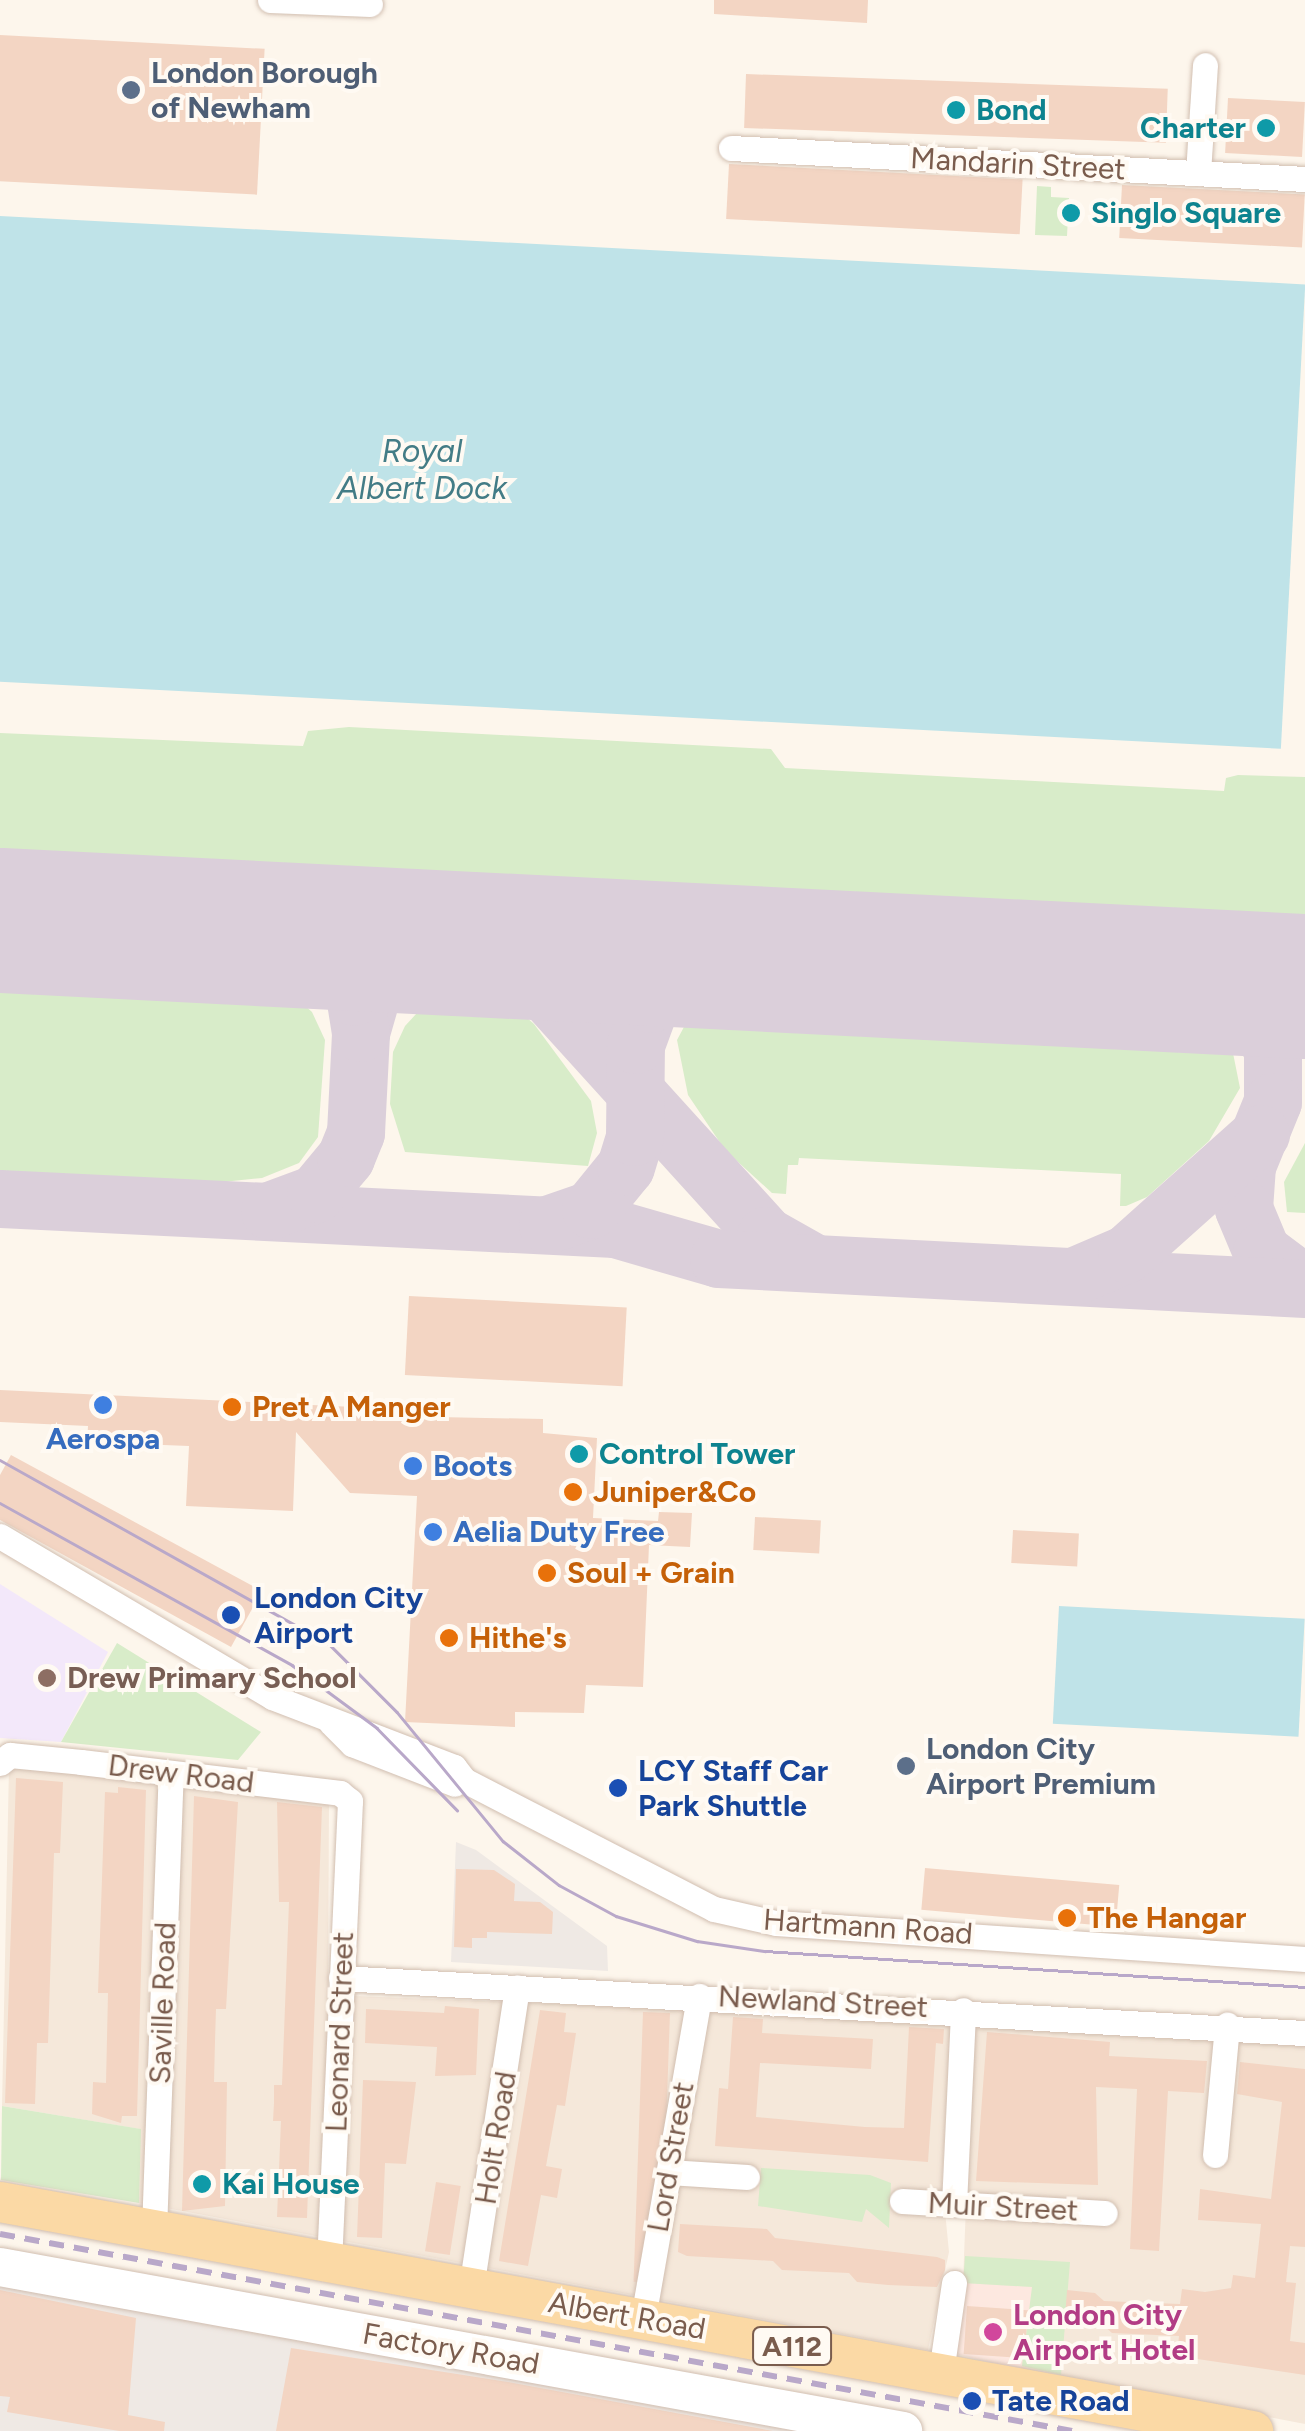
<!DOCTYPE html>
<html>
<head>
<meta charset="utf-8">
<style>
  body { margin:0 }
  #map { position:relative; width:1305px; height:2431px; overflow:hidden; background:#fdf6ec; font-family:Figtree,sans-serif }
  div>[style] { position:absolute }
  [style*='--x'] { left:calc(var(--x)*1px); top:calc(var(--y)*1px); width:calc(var(--w)*1px); rotate:calc(var(--a)*1deg) }
  .residential>* { inset:0; background:#f5e8da }
  .commercial>* { inset:0; background:#fde8e0 }
  .industrial>* { inset:0; background:#efe9e4 }
  .education>* { inset:0; background:#f3e8fa }
  .green>* { inset:0; background:#d8ecc9 }
  .water>* { inset:0; background:#bfe3e8; transform-origin:0 0 }
  .taxiway>* { height:58px; margin:-29px; padding:0 29px; transform-origin:29px; border-radius:29px; background:#dbcfda }
  .runway>* { height:145px; margin:-72.5px; padding:0 72.5px; transform-origin:72.5px; border-radius:72.5px; background:#dbcfda }
  .building>* { inset:0; background:#f3d5c3; transform-origin:0 0 }
  .roads { filter:drop-shadow(0 0 2px #d1beb0) drop-shadow(0 0 2px #d1beb0) }
  .street>* { height:25px; margin:-12.5px; padding:0 12.5px; transform-origin:12.5px; border-radius:12.5px; background:#fff }
  .secondary>* { height:38px; margin:-19px; padding:0 19px; transform-origin:19px; border-radius:19px; background:#fff }
  .primary>* { height:40px; margin:-20px; padding:0 20px; transform-origin:20px; border-radius:20px; background:#fbd9a5 }
  .tram>* { height:2.5px; margin:-1.25px; padding:0 1.25px; transform-origin:1.25px; border-radius:1.25px; background:#b9a8c9 }
  .rail>* { height:6px; margin-top:-3px; transform-origin:0; background:repeating-linear-gradient(90deg,#b9a8c9 0 15px,transparent 0 25px) }
  .dots>* { width:28px; height:28px; translate:-50% -50%; box-sizing:border-box; border:5px solid #fffaf3; border-radius:50% }
  span { translate:-50% -50%; white-space:nowrap; text-align:center; line-height:1.15; -webkit-text-stroke:8px #fffaf3; paint-order:stroke }
  .shield-label span { padding:2px 8px; background:#fffaf3; border:2px solid; border-radius:8px; -webkit-text-stroke-width:0 }
  .shield-label { font-size:28px; color:#7a5c4d; font-weight:700 }
  .service-label { font-size:30px; color:#4e5e75; font-weight:700 }
  .left { translate:0 -50%; text-align:left }
  .culture-label { font-size:30px; color:#0d838f; font-weight:700 }
  .right { translate:-100% -50%; text-align:right }
  .street-label { font-size:30px; color:#7a5c4d }
  .food-label { font-size:30px; color:#c56008; font-weight:700 }
  .shop-label { font-size:30px; color:#366cbe; font-weight:700 }
  .transit-label { font-size:30px; color:#164399; font-weight:700 }
  .education-label { font-size:30px; color:#785e54; font-weight:700 }
  .hotel-label { font-size:30px; color:#b23c85; font-weight:700 }
  .water-label { font-size:32px; color:#437c86; font-style:italic }
</style>
</head>
<body>
<div id="map">
  <div class="residential">
    <div style="clip-path:polygon(9px 1766px,329px 1800px,328px 1995px,951px 2019px,942px 2181px,949px 2252px,928px 2350px,139px 2203px,140px 2129px,2px 2106px)"></div>
    <div style="clip-path:polygon(973px 2021px,1305px 2044px,1305px 2424px,1021px 2370px,963px 2283px)"></div>
  </div>
  <div class="commercial">
    <div style="clip-path:polygon(963px 2283px,1033px 2287px,1021px 2370px,956px 2354px)"></div>
  </div>
  <div class="industrial">
    <div style="clip-path:polygon(456px 1842px,476px 1850px,607px 1946px,608px 1971px,451px 1962px)"></div>
    <div style="clip-path:polygon(0 2285px,819px 2431px,0 2431px)"></div>
  </div>
  <div class="education">
    <div style="clip-path:polygon(0 1584px,108px 1652px,61px 1742px,0 1738px)"></div>
  </div>
  <div class="green">
    <div style="clip-path:polygon(1037px 186px,1051px 187px,1051px 197px,1069px 198px,1067px 236px,1035px 235px)"></div>
    <div style="clip-path:polygon(349px 727px,771px 749px,785px 768px,1224px 791px,1226px 778px,1238px 775px,1305px 777px,1305px 926px,0 861px,0 733px,303px 746px,308px 731px)"></div>
    <div style="clip-path:polygon(0 978px,292px 994px,312px 1012px,325px 1040px,318px 1137px,299px 1163px,262px 1178px,194px 1185px,0 1175px)"></div>
    <div style="clip-path:polygon(430px 999px,510px 1003px,534px 1024px,591px 1101px,597px 1133px,588px 1166px,405px 1152px,390px 1104px,393px 1052px,405px 1026px)"></div>
    <div style="clip-path:polygon(692px 1012px,1230px 1038px,1240px 1088px,1209px 1141px,1147px 1197px,1126px 1206px,1120px 1206px,1121px 1174px,799px 1158px,798px 1165px,788px 1165px,786px 1194px,772px 1193px,725px 1150px,688px 1095px,677px 1040px)"></div>
    <div style="clip-path:polygon(1305px 1143px,1305px 1213px,1287px 1212px,1284px 1182px)"></div>
    <div style="clip-path:polygon(117px 1643px,261px 1732px,238px 1760px,61px 1742px)"></div>
    <div style="clip-path:polygon(2px 2106px,141px 2129px,139px 2203px,1px 2180px)"></div>
    <div style="clip-path:polygon(761px 2168px,870px 2175px,891px 2183px,889px 2228px,866px 2209px,862px 2222px,758px 2206px)"></div>
    <div style="clip-path:polygon(965px 2256px,1070px 2262px,1061px 2375px,1022px 2366px,1032px 2287px,963px 2283px)"></div>
  </div>
  <div class="water">
    <div style="left:0;top:216px;width:1307px;height:465px;rotate:3deg"></div>
    <div style="left:1059px;top:1606px;width:246px;height:118px;rotate:3deg"></div>
  </div>
  <div class="taxiway">
    <div style="--x:476;--y:944;--w:55;--a:28"></div>
    <div style="--x:525;--y:970;--w:359;--a:47.8"></div>
    <div style="--x:766;--y:1236;--w:55;--a:29.4"></div>
    <div style="--x:1187;--y:980;--w:53;--a:21.2"></div>
    <div style="--x:1236;--y:999;--w:35;--a:46"></div>
    <div style="--x:1260;--y:1024;--w:30;--a:64"></div>
    <div style="--x:1273;--y:1051;--w:51;--a:90"></div>
    <div style="--x:1273;--y:1102;--w:69;--a:112.1"></div>
    <div style="--x:1247;--y:1166;--w:43;--a:94"></div>
    <div style="--x:1244;--y:1209;--w:47;--a:67.3"></div>
    <div style="--x:1262;--y:1252;--w:54;--a:36.7"></div>
    <div style="--x:361;--y:1033;--w:36;--a:-74"></div>
    <div style="--x:371;--y:998;--w:33;--a:-52"></div>
    <div style="--x:391;--y:972;--w:35;--a:-35"></div>
    <div style="--x:420;--y:952;--w:37;--a:-14"></div>
    <div style="--x:0;--y:1199;--w:616;--a:2.79"></div>
    <div style="--x:615;--y:1229;--w:108;--a:16.1"></div>
    <div style="--x:719;--y:1259;--w:587;--a:2.93"></div>
    <div style="--x:270;--y:1211;--w:49;--a:-20.3"></div>
    <div style="--x:316;--y:1194;--w:47;--a:-50.2"></div>
    <div style="--x:346;--y:1158;--w:27;--a:-68"></div>
    <div style="--x:356;--y:1133;--w:100;--a:-87.1"></div>
    <div style="--x:361;--y:1033;--w:36;--a:-99"></div>
    <div style="--x:355;--y:997;--w:34;--a:-122"></div>
    <div style="--x:337;--y:968;--w:36;--a:-142"></div>
    <div style="--x:309;--y:946;--w:34;--a:-159"></div>
    <div style="--x:548;--y:1225;--w:46;--a:-19.2"></div>
    <div style="--x:591;--y:1210;--w:55;--a:-50.9"></div>
    <div style="--x:626;--y:1167;--w:31;--a:-73"></div>
    <div style="--x:635;--y:1137;--w:92;--a:-89.4"></div>
    <div style="--x:636;--y:1045;--w:44;--a:-69.9"></div>
    <div style="--x:651;--y:1004;--w:46;--a:-44.1"></div>
    <div style="--x:684;--y:972;--w:54;--a:-16.1"></div>
    <div style="--x:1076;--y:1276;--w:56;--a:-23.3"></div>
    <div style="--x:1127;--y:1254;--w:180;--a:-41.8"></div>
  </div>
  <div class="runway">
    <div style="--x:0;--y:920;--w:1307;--a:2.9"></div>
  </div>
  <div class="building">
    <div style="clip-path:polygon(714px 0,868px 0,867px 23px,714px 14px)"></div>
    <div style="left:0;top:35px;width:265px;height:146px;rotate:3deg"></div>
    <div style="left:746px;top:74px;width:422px;height:54px;rotate:2deg"></div>
    <div style="left:1228px;top:98px;width:77px;height:55px;rotate:3deg"></div>
    <div style="left:729px;top:164px;width:294px;height:55px;rotate:3deg"></div>
    <div style="left:1122px;top:185px;width:183px;height:53px;rotate:3deg"></div>
    <div style="left:409px;top:1296px;width:218px;height:79px;rotate:3deg"></div>
    <div style="clip-path:polygon(0 1390px,438px 1411px,437px 1417px,543px 1419px,543px 1433px,597px 1438px,593px 1518px,658px 1521px,659px 1512px,692px 1513px,690px 1547px,649px 1545px,643px 1687px,586px 1685px,584px 1713px,515px 1712px,515px 1727px,405px 1722px,417px 1496px,350px 1493px,296px 1432px,293px 1511px,186px 1506px,189px 1446px,87px 1442px,88px 1426px,0 1422px)"></div>
    <div style="clip-path:polygon(11px 1455px,262px 1591px,231px 1647px,0 1520px,0 1475px)"></div>
    <div style="left:755px;top:1517px;width:66px;height:33px;rotate:3deg"></div>
    <div style="left:1013px;top:1530px;width:66px;height:33px;rotate:3deg"></div>
    <div style="clip-path:polygon(16px 1778px,63px 1782px,60px 1853px,54px 1853px,48px 2043px,37px 2043px,35px 2104px,5px 2103px)"></div>
    <div style="clip-path:polygon(118px 1787px,146px 1790px,137px 2116px,122px 2116px,121px 2123px,92px 2114px,93px 2082px,106px 2083px,108px 1993px,98px 1993px,105px 1792px,118px 1793px)"></div>
    <div style="clip-path:polygon(194px 1796px,238px 1802px,226px 2009px,216px 2009px,215px 2041px,214px 2082px,227px 2082px,225px 2206px,182px 2211px)"></div>
    <div style="clip-path:polygon(277px 1802px,322px 1807px,307px 2218px,277px 2217px,281px 2121px,273px 2121px,274px 2103px,274px 2085px,282px 2085px,289px 1902px,279px 1902px)"></div>
    <div style="left:925px;top:1868px;width:195px;height:42px;rotate:5deg"></div>
    <div style="clip-path:polygon(456px 1869px,494px 1870px,515px 1884px,514px 1901px,540px 1902px,553px 1912px,552px 1934px,487px 1932px,487px 1938px,472px 1938px,472px 1948px,454px 1947px)"></div>
    <div style="clip-path:polygon(445px 2006px,479px 2009px,476px 2075px,435px 2076px,437px 2047px,365px 2043px,366px 2009px,444px 2013px)"></div>
    <div style="clip-path:polygon(540px 2010px,566px 2013px,564px 2032px,576px 2033px,565px 2106px,557px 2105px,546px 2166px,562px 2169px,557px 2198px,541px 2195px,528px 2266px,499px 2261px)"></div>
    <div style="left:643px;top:2012px;width:27px;height:270px;rotate:2deg"></div>
    <div style="clip-path:polygon(733px 2017px,763px 2019px,762px 2033px,873px 2039px,871px 2069px,760px 2063px,756px 2117px,865px 2127px,904px 2128px,909px 2027px,944px 2029px,943px 2044px,936px 2043px,928px 2162px,715px 2146px,719px 2088px,728px 2089px)"></div>
    <div style="clip-path:polygon(987px 2032px,1110px 2042px,1109px 2056px,1207px 2061px,1204px 2093px,1168px 2091px,1159px 2251px,1130px 2249px,1137px 2089px,1096px 2087px,1098px 2185px,976px 2181px)"></div>
    <div style="clip-path:polygon(1240px 2062px,1305px 2069px,1305px 2247px,1290px 2246px,1286px 2282px,1296px 2283px,1290px 2341px,1305px 2343px,1305px 2375px,1177px 2356px,1179px 2336px,1112px 2333px,1103px 2325px,1065px 2318px,1067px 2290px,1095px 2293px,1104px 2301px,1180px 2304px,1182px 2289px,1205px 2292px,1231px 2288px,1233px 2275px,1255px 2278px,1261px 2224px,1198px 2220px,1200px 2189px,1271px 2199px,1282px 2102px,1237px 2094px)"></div>
    <div style="clip-path:polygon(363px 2080px,416px 2082px,406px 2164px,385px 2163px,382px 2238px,357px 2237px)"></div>
    <div style="left:436px;top:2182px;width:25px;height:70px;rotate:9deg"></div>
    <div style="clip-path:polygon(680px 2224px,767px 2229px,775px 2238px,937px 2257px,945px 2260px,945px 2270px,937px 2287px,888px 2285px,857px 2282px,849px 2273px,782px 2270px,773px 2261px,687px 2256px,678px 2252px)"></div>
    <div style="clip-path:polygon(0 2290px,136px 2318px,128px 2415px,165px 2422px,164px 2431px,119px 2431px,7px 2412px,10px 2397px,0 2396px)"></div>
    <div style="left:967px;top:2306px;width:61px;height:48px;rotate:4deg"></div>
    <div style="clip-path:polygon(291px 2348px,508px 2382px,773px 2431px,276px 2431px)"></div>
  </div>
  <div class="roads">
    <div class="street">
      <div style="--x:270;--y:0;--w:100;--a:2.3"></div>
      <div style="--x:731;--y:148;--w:575;--a:3.09"></div>
      <div style="--x:1198;--y:173;--w:108;--a:-86.3"></div>
      <div style="--x:0;--y:1536;--w:316;--a:30.6"></div>
      <div style="--x:272;--y:1697;--w:195;--a:21"></div>
      <div style="--x:454;--y:1767;--w:16;--a:52"></div>
      <div style="--x:464;--y:1780;--w:281;--a:27.3"></div>
      <div style="--x:714;--y:1909;--w:64;--a:12.7"></div>
      <div style="--x:776;--y:1923;--w:530;--a:3.89"></div>
      <div style="--x:331;--y:1723;--w:30;--a:45"></div>
      <div style="--x:352;--y:1744;--w:110;--a:21.2"></div>
      <div style="--x:0;--y:1763;--w:13;--a:-39"></div>
      <div style="--x:10;--y:1755;--w:71;--a:5.6"></div>
      <div style="--x:81;--y:1762;--w:261;--a:6.8"></div>
      <div style="--x:340;--y:1793;--w:13;--a:39"></div>
      <div style="--x:350;--y:1801;--w:461;--a:92.6"></div>
      <div style="--x:341;--y:1978;--w:966;--a:3.27"></div>
      <div style="--x:1215;--y:2155;--w:131;--a:-84.7"></div>
      <div style="--x:669;--y:2172;--w:78;--a:3.7"></div>
      <div style="--x:902;--y:2201;--w:203;--a:3.4"></div>
      <div style="--x:954;--y:2204;--w:194;--a:-87.3"></div>
      <div style="--x:154;--y:2230;--w:455;--a:-87.9"></div>
      <div style="--x:471;--y:2288;--w:304;--a:-81.3"></div>
      <div style="--x:643;--y:2318;--w:327;--a:-80.1"></div>
      <div style="--x:941;--y:2372;--w:90;--a:-81.7"></div>
    </div>
    <div class="secondary">
      <div style="--x:0;--y:2267;--w:918;--a:10.29"></div>
    </div>
    <div class="primary">
      <div style="--x:0;--y:2202;--w:1274;--a:10.36"></div>
    </div>
  </div>
  <div class="tram">
    <div style="--x:0;--y:1460;--w:377;--a:29.2"></div>
    <div style="--x:329;--y:1644;--w:96;--a:45"></div>
    <div style="--x:397;--y:1712;--w:167;--a:50.6"></div>
    <div style="--x:503;--y:1841;--w:71;--a:38.2"></div>
    <div style="--x:559;--y:1885;--w:65;--a:28.5"></div>
    <div style="--x:616;--y:1916;--w:85;--a:17.2"></div>
    <div style="--x:697;--y:1941;--w:69;--a:8.4"></div>
    <div style="--x:765;--y:1951;--w:541;--a:3.81"></div>
    <div style="--x:0;--y:1503;--w:334;--a:29"></div>
    <div style="--x:292;--y:1665;--w:106;--a:36.5"></div>
    <div style="--x:377;--y:1728;--w:115;--a:45.7"></div>
  </div>
  <div class="rail">
    <div style="--x:0;--y:2234;--w:1090;--a:10.41"></div>
  </div>
  <div class="dots">
    <div style="left:131px;top:90px;background:#5c6f8a"></div>
    <div style="left:956px;top:110px;background:#0f9aa8"></div>
    <div style="left:1266px;top:128px;background:#0f9aa8"></div>
    <div style="left:1071px;top:213px;background:#0f9aa8"></div>
    <div style="left:103px;top:1405px;background:#3f7fe0"></div>
    <div style="left:232px;top:1407px;background:#e8710a"></div>
    <div style="left:579px;top:1454px;background:#0f9aa8"></div>
    <div style="left:413px;top:1466px;background:#3f7fe0"></div>
    <div style="left:573px;top:1492px;background:#e8710a"></div>
    <div style="left:433px;top:1532px;background:#3f7fe0"></div>
    <div style="left:547px;top:1573px;background:#e8710a"></div>
    <div style="left:231px;top:1615px;background:#1a4fb4"></div>
    <div style="left:449px;top:1638px;background:#e8710a"></div>
    <div style="left:47px;top:1678px;background:#8d6e63"></div>
    <div style="left:906px;top:1766px;background:#5c6f8a"></div>
    <div style="left:618px;top:1788px;background:#1a4fb4"></div>
    <div style="left:1067px;top:1918px;background:#e8710a"></div>
    <div style="left:202px;top:2184px;background:#0f9aa8"></div>
    <div style="left:993px;top:2332px;background:#d1479c"></div>
    <div style="left:972px;top:2401px;background:#1a4fb4"></div>
  </div>
  <div class="shield-label">
    <span style="left:792px;top:2346px">A112</span>
  </div>
  <div class="service-label">
    <span class="left" style="left:151px;top:90px">London Borough<br>of Newham</span>
    <span class="left" style="left:926px;top:1766px">London City<br>Airport Premium</span>
  </div>
  <div class="culture-label">
    <span class="left" style="left:976px;top:110px">Bond</span>
    <span class="right" style="left:1246px;top:128px">Charter</span>
    <span class="left" style="left:1091px;top:213px">Singlo Square</span>
    <span class="left" style="left:599px;top:1454px">Control Tower</span>
    <span class="left" style="left:222px;top:2184px">Kai House</span>
  </div>
  <div class="street-label">
    <span style="left:1018px;top:164px;rotate:3deg">Mandarin Street</span>
    <span style="left:181px;top:1774px;rotate:7deg">Drew Road</span>
    <span style="left:868px;top:1927px;rotate:4deg">Hartmann Road</span>
    <span style="left:823px;top:2002px;rotate:3deg">Newland Street</span>
    <span style="left:163px;top:2003px;rotate:-88deg">Saville Road</span>
    <span style="left:340px;top:2032px;rotate:-88deg">Leonard Street</span>
    <span style="left:496px;top:2138px;rotate:-81deg">Holt Road</span>
    <span style="left:671px;top:2157px;rotate:-80deg">Lord Street</span>
    <span style="left:1003px;top:2207px;rotate:3deg">Muir Street</span>
    <span style="left:627px;top:2316px;rotate:10deg">Albert Road</span>
    <span style="left:451px;top:2349px;rotate:10deg">Factory Road</span>
  </div>
  <div class="food-label">
    <span class="left" style="left:252px;top:1407px">Pret A Manger</span>
    <span class="left" style="left:593px;top:1492px">Juniper&amp;Co</span>
    <span class="left" style="left:567px;top:1573px">Soul + Grain</span>
    <span class="left" style="left:469px;top:1638px">Hithe's</span>
    <span class="left" style="left:1087px;top:1918px">The Hangar</span>
  </div>
  <div class="shop-label">
    <span style="left:103px;top:1439px">Aerospa</span>
    <span class="left" style="left:433px;top:1466px">Boots</span>
    <span class="left" style="left:453px;top:1532px">Aelia Duty Free</span>
  </div>
  <div class="transit-label">
    <span class="left" style="left:254px;top:1615px">London City<br>Airport</span>
    <span class="left" style="left:638px;top:1788px">LCY Staff Car<br>Park Shuttle</span>
    <span class="left" style="left:992px;top:2401px">Tate Road</span>
  </div>
  <div class="education-label">
    <span class="left" style="left:67px;top:1678px">Drew Primary School</span>
  </div>
  <div class="hotel-label">
    <span class="left" style="left:1013px;top:2332px">London City<br>Airport Hotel</span>
  </div>
  <div class="water-label">
    <span style="left:422px;top:470px">Royal<br>Albert Dock</span>
  </div>
</div>
</body>
</html>
